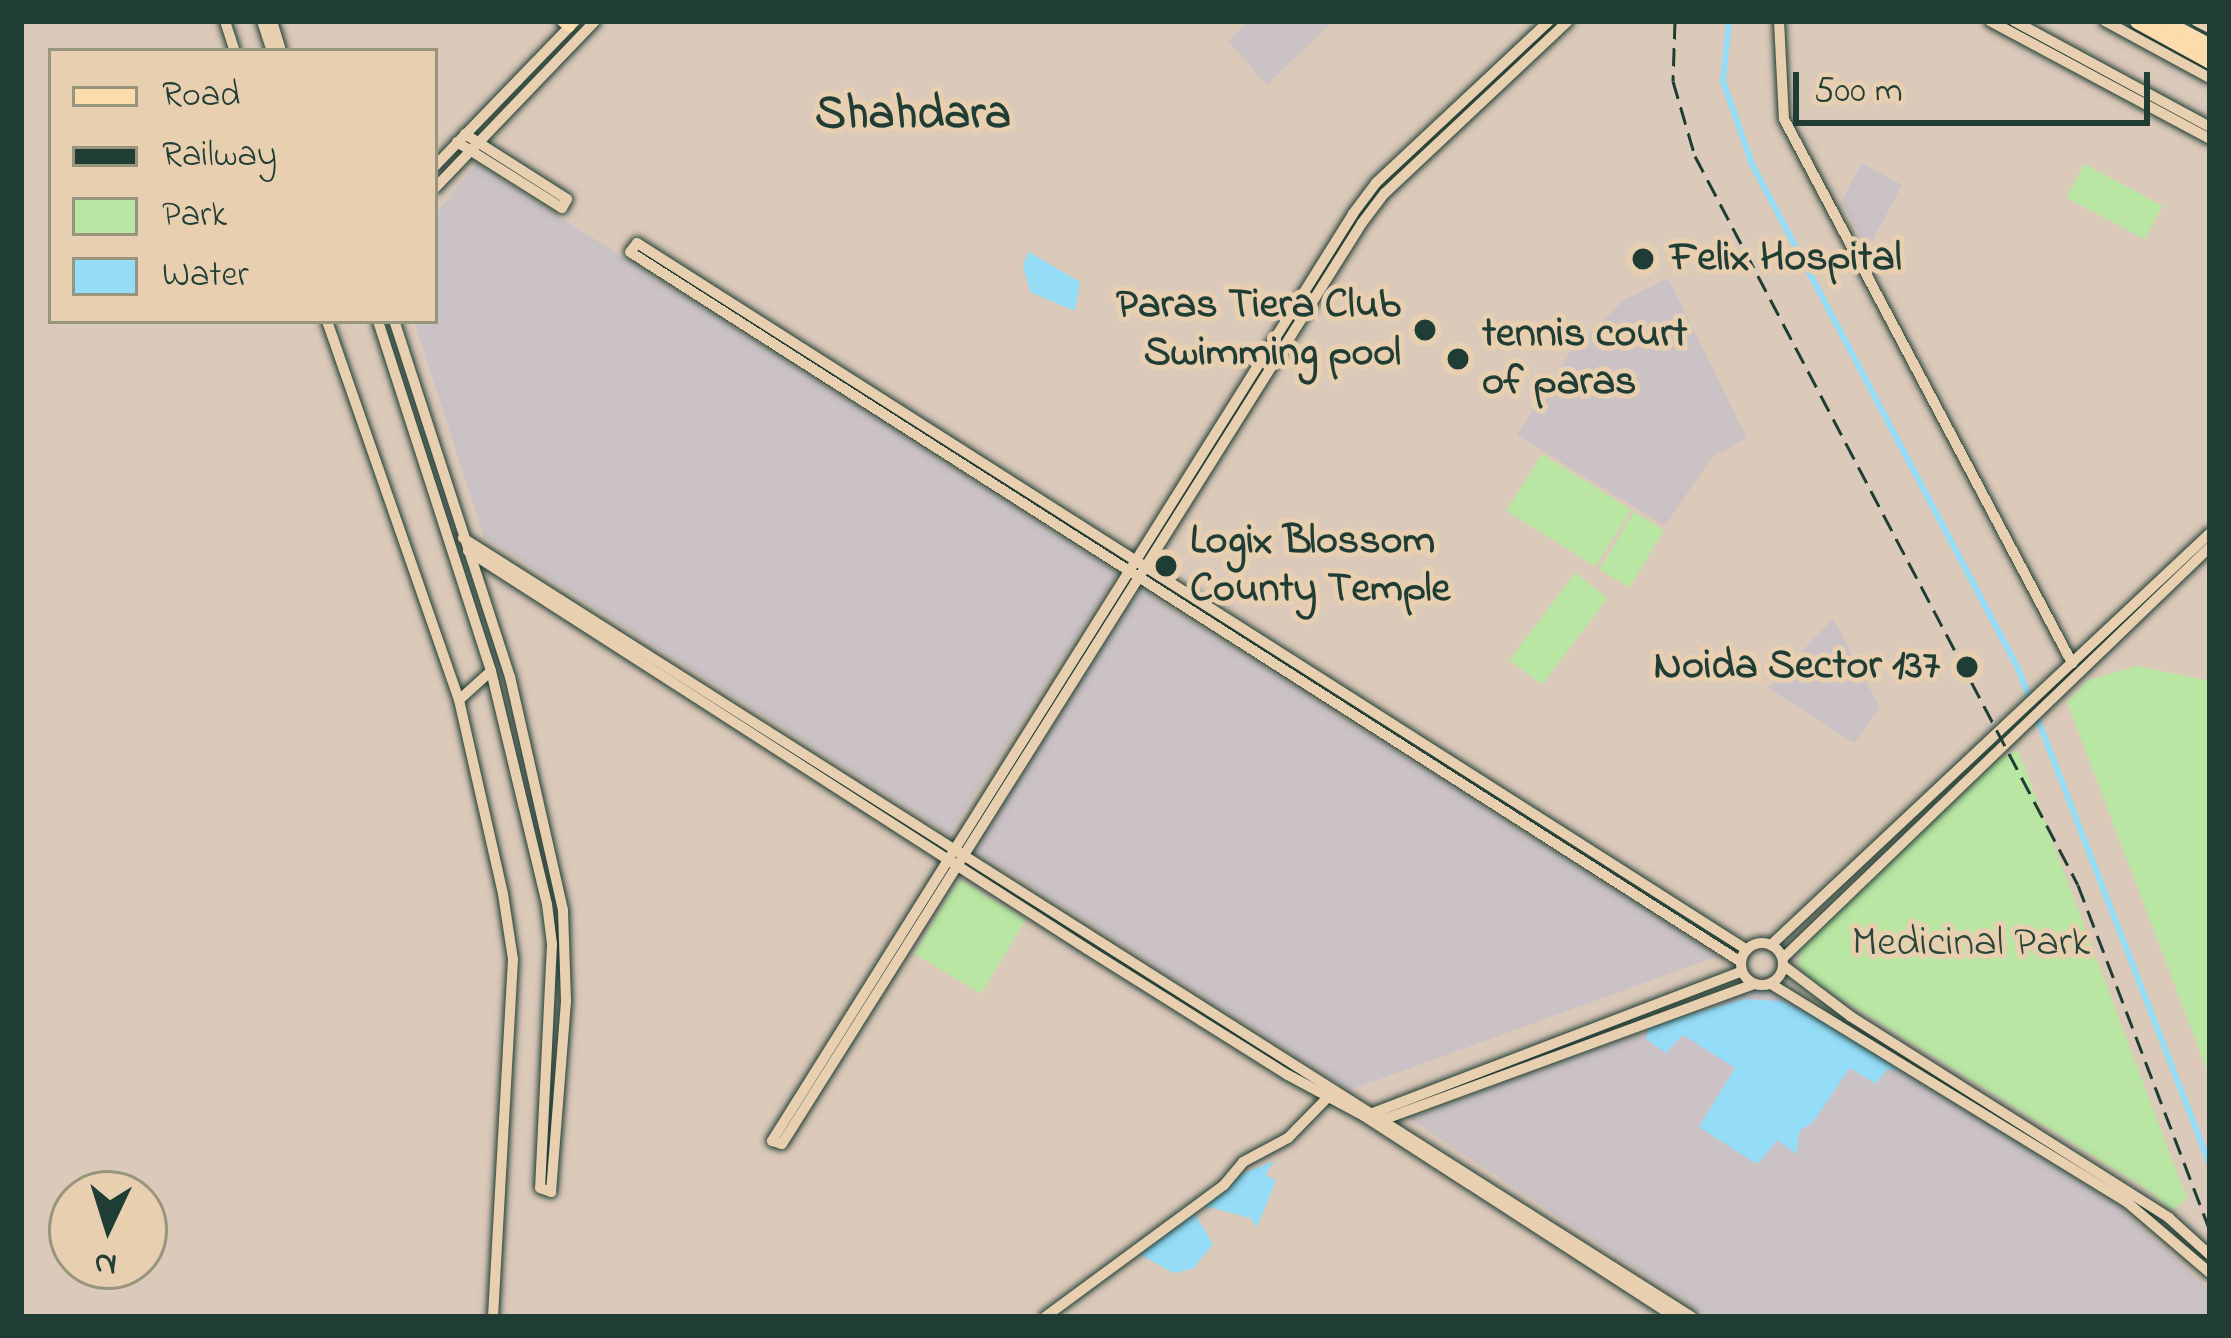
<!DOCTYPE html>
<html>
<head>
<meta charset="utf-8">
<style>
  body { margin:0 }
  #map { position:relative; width:2231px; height:1338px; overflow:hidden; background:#dbc9ba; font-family:"Indie Flower",sans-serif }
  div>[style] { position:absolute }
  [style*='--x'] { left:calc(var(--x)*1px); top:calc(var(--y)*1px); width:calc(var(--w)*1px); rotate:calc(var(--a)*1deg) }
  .built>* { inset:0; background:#cbc2c5 }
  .green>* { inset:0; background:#bae6a4; transform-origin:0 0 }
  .water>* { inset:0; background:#95dcf7 }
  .canal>* { height:6px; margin:-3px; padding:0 3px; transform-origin:3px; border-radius:3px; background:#95dcf7 }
  .roads { filter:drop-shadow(0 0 3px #1f3d34) drop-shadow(0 0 3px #1f3d34) }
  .secondary>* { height:10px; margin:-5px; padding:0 5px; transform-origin:5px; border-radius:5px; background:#e8cfb0 }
  .secondary>.ring { margin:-5px; padding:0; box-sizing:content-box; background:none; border:10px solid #e8cfb0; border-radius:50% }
  .primary>* { height:12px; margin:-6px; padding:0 6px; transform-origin:6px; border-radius:6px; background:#fcdcac }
  .highway>* { height:15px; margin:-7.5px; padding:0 7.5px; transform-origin:7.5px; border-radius:7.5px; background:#fcdcac }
  .rail>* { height:3px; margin-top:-1.5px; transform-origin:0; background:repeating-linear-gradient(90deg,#1f3d34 0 18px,transparent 0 27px) }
  .dots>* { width:33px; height:33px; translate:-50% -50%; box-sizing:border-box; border:6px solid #e8cfb0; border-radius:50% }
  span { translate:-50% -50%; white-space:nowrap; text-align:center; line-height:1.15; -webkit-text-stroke:10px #e8cfb0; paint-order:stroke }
  .poi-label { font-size:42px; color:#1f3d34; font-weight:700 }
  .left { translate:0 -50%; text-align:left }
  .right { translate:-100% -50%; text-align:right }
  .park-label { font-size:42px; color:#27453a }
  .quarter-label { font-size:48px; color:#1f3d34; font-weight:700 }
  .frame { position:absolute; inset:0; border:24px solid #1f3d34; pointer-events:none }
  .legend { position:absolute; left:48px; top:48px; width:390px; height:276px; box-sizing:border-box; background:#e8cfb0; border:3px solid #98957e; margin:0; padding:15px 21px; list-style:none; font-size:36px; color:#1f3d34 }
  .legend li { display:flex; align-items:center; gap:24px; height:60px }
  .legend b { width:60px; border:3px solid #98957e }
  .north { position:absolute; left:48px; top:1170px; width:120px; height:120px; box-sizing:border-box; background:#e8cfb0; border:3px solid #98957e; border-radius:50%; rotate:184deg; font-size:33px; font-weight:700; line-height:48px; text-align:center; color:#1f3d34 }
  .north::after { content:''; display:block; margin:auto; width:42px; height:54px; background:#1f3d34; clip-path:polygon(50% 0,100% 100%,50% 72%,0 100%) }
  .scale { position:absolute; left:1793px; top:72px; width:357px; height:54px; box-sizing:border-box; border:6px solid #1f3d34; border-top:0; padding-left:15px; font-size:36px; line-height:42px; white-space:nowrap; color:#1f3d34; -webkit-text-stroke:9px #e8cfb0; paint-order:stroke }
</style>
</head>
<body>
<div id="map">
  <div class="built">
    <div style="clip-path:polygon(1249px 21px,1330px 21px,1332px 22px,1267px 85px,1228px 41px)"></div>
    <div style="clip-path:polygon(1862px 163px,1902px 185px,1868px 249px,1841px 202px)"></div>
    <div style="clip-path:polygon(477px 164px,1117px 573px,949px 834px,484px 537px,414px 321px,435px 321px,435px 214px)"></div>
    <div style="clip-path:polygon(1668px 278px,1747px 438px,1711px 458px,1665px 526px,1517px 435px,1571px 351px,1624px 300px)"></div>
    <div style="clip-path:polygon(1140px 589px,1718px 956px,1350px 1090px,975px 850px)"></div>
    <div style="clip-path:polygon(1833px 618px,1880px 708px,1854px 743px,1768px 688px)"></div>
    <div style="clip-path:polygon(1763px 983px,2116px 1204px,2210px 1291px,2210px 1317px,1709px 1317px,1409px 1118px,1712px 1008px)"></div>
  </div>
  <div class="green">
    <div style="left:2084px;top:164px;width:89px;height:38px;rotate:28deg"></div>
    <div style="left:1542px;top:454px;width:105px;height:67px;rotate:32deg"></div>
    <div style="left:1634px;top:512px;width:35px;height:67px;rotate:31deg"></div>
    <div style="left:1575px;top:573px;width:41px;height:109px;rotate:37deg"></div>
    <div style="clip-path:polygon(2137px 666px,2210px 681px,2210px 1078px,2067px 702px,2088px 680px)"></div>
    <div style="clip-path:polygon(2018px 750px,2187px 1199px,2172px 1210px,2148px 1190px,1811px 980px,1798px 965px,1801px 947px,2000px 758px)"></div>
    <div style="left:959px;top:879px;width:78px;height:87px;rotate:31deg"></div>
  </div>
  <div class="water">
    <div style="clip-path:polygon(1029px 252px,1080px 282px,1075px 311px,1030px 292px,1023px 265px)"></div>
    <div style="clip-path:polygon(1744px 999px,1781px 1001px,1836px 1025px,1906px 1071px,1887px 1069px,1876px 1084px,1850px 1068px,1813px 1122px,1800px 1131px,1796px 1154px,1777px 1140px,1759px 1163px,1752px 1161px,1699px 1127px,1735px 1068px,1683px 1035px,1666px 1053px,1646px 1039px,1649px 1026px)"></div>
    <div style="clip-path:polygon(1274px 1161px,1266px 1174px,1276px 1181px,1257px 1227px,1250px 1218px,1205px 1206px,1238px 1175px)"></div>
    <div style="clip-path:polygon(1193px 1211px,1213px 1244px,1193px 1269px,1173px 1273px,1141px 1255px,1141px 1248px)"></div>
  </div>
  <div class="canal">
    <div style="--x:1729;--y:21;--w:60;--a:95.7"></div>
    <div style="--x:1723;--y:81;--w:88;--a:70.7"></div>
    <div style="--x:1752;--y:164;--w:570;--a:62.18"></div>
    <div style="--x:2018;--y:668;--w:533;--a:68.88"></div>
  </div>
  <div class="roads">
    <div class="secondary">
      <div style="--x:225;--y:21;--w:32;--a:72"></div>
      <div style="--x:262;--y:21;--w:32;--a:72"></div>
      <div style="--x:272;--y:21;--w:31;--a:73"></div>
      <div style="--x:1549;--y:21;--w:237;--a:136.9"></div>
      <div style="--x:1376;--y:183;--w:39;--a:127"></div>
      <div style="--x:1353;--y:214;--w:1094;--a:122.08"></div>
      <div style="--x:772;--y:1141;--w:10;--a:17"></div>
      <div style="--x:782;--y:1144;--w:1088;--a:-57.8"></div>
      <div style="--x:1362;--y:223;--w:38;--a:-53"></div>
      <div style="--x:1385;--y:193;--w:251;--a:-43.2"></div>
      <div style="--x:1779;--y:21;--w:98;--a:87.1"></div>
      <div style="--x:1784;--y:119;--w:616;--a:62.1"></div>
      <div style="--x:1990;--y:21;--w:250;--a:28.2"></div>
      <div style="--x:2014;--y:21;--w:223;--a:28.4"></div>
      <div style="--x:2105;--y:21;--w:119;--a:28.5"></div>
      <div style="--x:2196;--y:21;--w:16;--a:27"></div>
      <div style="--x:457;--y:142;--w:124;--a:32.2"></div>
      <div style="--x:562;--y:208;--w:10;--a:-61"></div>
      <div style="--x:567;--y:199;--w:121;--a:-147.5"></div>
      <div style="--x:435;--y:166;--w:202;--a:-46"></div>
      <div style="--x:435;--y:188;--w:231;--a:-46.2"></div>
      <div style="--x:327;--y:321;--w:401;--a:70.8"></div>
      <div style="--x:459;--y:700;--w:199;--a:77.2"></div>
      <div style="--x:503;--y:894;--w:66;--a:81.3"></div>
      <div style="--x:513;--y:959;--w:359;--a:93.2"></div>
      <div style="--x:378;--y:321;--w:368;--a:72.1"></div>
      <div style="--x:491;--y:671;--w:240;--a:76.5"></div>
      <div style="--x:547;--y:904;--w:40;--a:82.9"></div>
      <div style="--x:552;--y:944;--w:244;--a:92.8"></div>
      <div style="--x:540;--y:1188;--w:12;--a:20"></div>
      <div style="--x:551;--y:1192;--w:192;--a:-85.5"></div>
      <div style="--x:566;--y:1001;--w:91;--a:-91.9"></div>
      <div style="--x:563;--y:910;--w:239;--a:-102.8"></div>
      <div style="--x:510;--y:677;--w:374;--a:-108"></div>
      <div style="--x:463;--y:538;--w:1455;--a:32.37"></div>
      <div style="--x:468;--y:551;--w:736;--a:32.74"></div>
      <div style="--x:1087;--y:949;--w:237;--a:32.1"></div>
      <div style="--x:1288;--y:1075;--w:86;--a:28.3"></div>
      <div style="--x:1364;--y:1116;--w:370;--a:32.9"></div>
      <div style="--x:459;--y:700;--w:43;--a:-42.2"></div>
      <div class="ring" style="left:1741px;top:943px;width:32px;height:32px"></div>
      <div style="--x:1771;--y:945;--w:602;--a:-43.18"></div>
      <div style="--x:1783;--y:958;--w:593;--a:-43.91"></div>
      <div style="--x:1741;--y:962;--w:1318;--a:-147.42"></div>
      <div style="--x:630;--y:252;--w:11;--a:-52"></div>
      <div style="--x:637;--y:243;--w:1316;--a:32.49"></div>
      <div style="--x:1784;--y:966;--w:83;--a:37.1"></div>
      <div style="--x:1850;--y:1016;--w:378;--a:32.3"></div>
      <div style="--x:2169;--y:1218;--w:55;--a:42.1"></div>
      <div style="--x:1771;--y:984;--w:419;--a:31.5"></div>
      <div style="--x:2128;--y:1203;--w:108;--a:40.5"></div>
      <div style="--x:1373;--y:1113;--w:395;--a:-21"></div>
      <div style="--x:1385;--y:1119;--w:393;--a:-20.1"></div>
      <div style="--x:1045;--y:1317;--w:222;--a:-36.4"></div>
      <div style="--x:1224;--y:1185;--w:30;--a:-50"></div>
      <div style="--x:1243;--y:1162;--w:51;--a:-28.1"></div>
      <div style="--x:1288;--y:1138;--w:56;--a:-45.7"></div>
    </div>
    <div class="primary">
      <div style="--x:563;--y:21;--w:8;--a:40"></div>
    </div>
    <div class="highway">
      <div style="--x:2137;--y:21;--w:83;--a:28.7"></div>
      <div style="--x:2163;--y:21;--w:53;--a:28"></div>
    </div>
  </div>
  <div class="rail">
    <div style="--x:1675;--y:21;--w:60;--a:91.9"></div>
    <div style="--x:1673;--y:81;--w:78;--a:73.7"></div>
    <div style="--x:1695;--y:156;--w:823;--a:62.28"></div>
    <div style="--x:2078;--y:885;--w:370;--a:69.1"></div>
  </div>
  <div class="dots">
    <div style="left:1643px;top:259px;background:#1f3d34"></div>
    <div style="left:1425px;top:330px;background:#1f3d34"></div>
    <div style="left:1458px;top:359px;background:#1f3d34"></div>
    <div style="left:1166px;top:566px;background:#1f3d34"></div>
    <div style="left:1967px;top:667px;background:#1f3d34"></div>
  </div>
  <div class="poi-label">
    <span class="left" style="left:1670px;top:259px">Felix Hospital</span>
    <span class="right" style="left:1401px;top:330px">Paras Tiera Club<br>Swimming pool</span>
    <span class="left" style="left:1482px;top:359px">tennis court<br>of paras</span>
    <span class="left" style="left:1190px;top:566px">Logix Blossom<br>County Temple</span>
    <span class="right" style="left:1940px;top:667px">Noida Sector 137</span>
  </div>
  <div class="park-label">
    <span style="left:1971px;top:944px">Medicinal Park</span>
  </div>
  <div class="quarter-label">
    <span style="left:913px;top:116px">Shahdara</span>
  </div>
  <div class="frame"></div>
  <ul class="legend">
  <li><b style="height:15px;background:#fcdcac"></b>Road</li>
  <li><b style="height:15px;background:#1f3d34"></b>Railway</li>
  <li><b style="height:33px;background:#bae6a4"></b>Park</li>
  <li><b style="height:33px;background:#95dcf7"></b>Water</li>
  </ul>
  <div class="north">N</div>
  <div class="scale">500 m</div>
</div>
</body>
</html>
